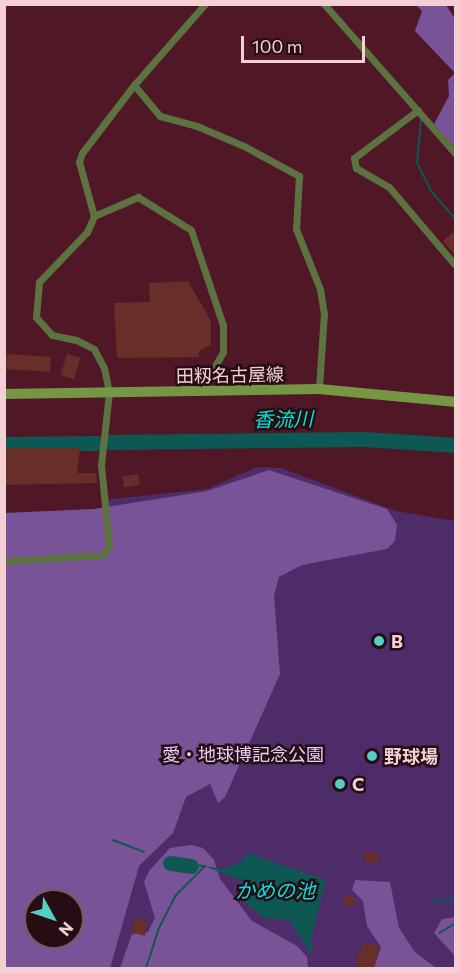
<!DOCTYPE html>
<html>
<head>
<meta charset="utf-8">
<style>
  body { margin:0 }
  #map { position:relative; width:460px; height:973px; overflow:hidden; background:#501726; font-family:Commissioner,"Noto Sans JP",sans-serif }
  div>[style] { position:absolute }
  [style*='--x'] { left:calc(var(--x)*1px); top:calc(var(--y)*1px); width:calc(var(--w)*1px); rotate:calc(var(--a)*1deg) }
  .green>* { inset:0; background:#4e2b69 }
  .forest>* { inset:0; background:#795398 }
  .water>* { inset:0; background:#0e5853 }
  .stream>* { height:2px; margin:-1px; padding:0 1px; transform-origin:1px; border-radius:1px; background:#0e5853 }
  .river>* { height:15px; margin:-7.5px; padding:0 7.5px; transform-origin:7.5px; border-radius:7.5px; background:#0e5853 }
  .building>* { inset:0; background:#682e28; transform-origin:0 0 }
  .street>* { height:7px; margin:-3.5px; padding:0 3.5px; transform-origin:3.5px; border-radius:3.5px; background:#5c7240 }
  .secondary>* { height:10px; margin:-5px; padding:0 5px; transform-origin:5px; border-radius:5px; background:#759744 }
  .dots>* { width:16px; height:16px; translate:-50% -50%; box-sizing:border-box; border:3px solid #260d13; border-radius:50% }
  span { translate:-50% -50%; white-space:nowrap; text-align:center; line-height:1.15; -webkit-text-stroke:5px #260d13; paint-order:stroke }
  .street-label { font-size:18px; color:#f4cfd4 }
  .poi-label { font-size:18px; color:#f4cfd4; font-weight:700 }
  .left { translate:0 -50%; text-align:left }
  .park-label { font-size:18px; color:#e4d0f7 }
  .water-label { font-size:20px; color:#05e4d8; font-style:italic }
  .frame { position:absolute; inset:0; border:6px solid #f4cfd4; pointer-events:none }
  .north { position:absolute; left:24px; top:889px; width:60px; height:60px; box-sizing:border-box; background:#260d13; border:2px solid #785b60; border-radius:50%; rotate:130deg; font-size:16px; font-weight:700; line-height:24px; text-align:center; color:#f4cfd4 }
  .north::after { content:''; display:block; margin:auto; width:21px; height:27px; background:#55cec4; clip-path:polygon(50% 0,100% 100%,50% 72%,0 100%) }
  .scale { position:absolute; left:241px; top:36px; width:124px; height:27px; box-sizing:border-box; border:3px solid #f4cfd4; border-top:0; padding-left:8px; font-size:18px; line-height:21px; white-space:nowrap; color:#f4cfd4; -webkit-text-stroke:4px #260d13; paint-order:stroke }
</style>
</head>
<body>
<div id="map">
  <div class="green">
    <div style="clip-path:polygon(evenodd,257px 467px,281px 468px,396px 511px,455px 521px,455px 968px,5px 968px,4px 591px,98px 597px,104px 500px,207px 489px,257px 467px,36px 901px,72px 901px,72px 937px,36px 937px,36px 901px)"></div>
  </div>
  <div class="forest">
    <div style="clip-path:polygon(416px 5px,446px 5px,455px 19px,455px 148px,434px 124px,449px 96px,448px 80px,455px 73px,415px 31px,422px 11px)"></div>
    <div style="clip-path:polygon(evenodd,269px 470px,387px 509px,397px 525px,395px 541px,387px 549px,302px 565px,279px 577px,274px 596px,280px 674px,225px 797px,218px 803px,210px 784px,186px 797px,173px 833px,139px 866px,110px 968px,5px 968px,4px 513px,94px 509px,207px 491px,269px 470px,36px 901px,72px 901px,72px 937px,36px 937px,36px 901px)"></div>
    <div style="clip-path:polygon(191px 845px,203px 848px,214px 860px,220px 879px,252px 921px,297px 946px,307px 957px,308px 968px,120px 968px,132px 934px,148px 932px,155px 918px,144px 882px,149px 871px,170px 848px)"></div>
    <div style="clip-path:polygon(355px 880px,390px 882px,399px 928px,415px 952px,436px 968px,374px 968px,381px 947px,367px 926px,363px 901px,352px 890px)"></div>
    <div style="clip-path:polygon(455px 917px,456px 917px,455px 956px,434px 933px,442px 919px)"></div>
  </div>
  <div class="water">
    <div style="clip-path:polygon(247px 853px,326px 880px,311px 938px,312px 955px,289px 920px,264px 918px,246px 903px,243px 896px,248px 893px,241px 880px,204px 866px,223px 869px,242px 861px)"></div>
  </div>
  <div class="stream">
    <div style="--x:421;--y:120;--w:43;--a:95.3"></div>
    <div style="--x:417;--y:163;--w:31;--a:63"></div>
    <div style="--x:431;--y:191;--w:38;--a:49"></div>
    <div style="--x:113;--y:840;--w:33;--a:21"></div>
    <div style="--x:195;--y:865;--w:9;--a:6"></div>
    <div style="--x:433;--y:901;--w:23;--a:-5"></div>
    <div style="--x:439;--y:933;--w:20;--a:-30"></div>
    <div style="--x:146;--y:968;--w:40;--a:-72"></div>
    <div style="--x:158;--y:930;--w:39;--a:-63"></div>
    <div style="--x:176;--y:895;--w:41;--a:-45"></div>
  </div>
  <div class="river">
    <div style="--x:110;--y:442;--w:255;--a:-0.7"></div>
    <div style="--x:365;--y:439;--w:91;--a:3.8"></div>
    <div style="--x:4;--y:444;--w:92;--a:-0.6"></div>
    <div style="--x:170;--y:863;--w:21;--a:8"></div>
  </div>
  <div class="building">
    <div style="clip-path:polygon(456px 230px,456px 256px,443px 241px)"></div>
    <div style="clip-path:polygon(188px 281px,211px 321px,211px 345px,199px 351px,199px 357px,117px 358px,114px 303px,150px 302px,149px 283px)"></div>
    <div style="left:7px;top:354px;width:44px;height:15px;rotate:4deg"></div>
    <div style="left:67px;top:354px;width:14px;height:22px;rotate:17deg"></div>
    <div style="clip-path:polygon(4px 448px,80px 448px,77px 473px,96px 473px,97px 483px,4px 485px)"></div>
    <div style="left:138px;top:474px;width:11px;height:16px;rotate:80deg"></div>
    <div style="left:365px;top:852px;width:14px;height:10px;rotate:4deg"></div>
    <div style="left:345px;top:895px;width:11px;height:9px;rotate:15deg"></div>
    <div style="clip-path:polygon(135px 918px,147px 921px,145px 936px,131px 932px)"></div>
    <div style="clip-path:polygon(364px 942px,380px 947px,373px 969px,356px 969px,358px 951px,361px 952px)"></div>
  </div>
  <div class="street">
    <div style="--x:324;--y:4;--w:200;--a:48.7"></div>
    <div style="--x:134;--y:85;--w:40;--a:50"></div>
    <div style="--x:160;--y:116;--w:38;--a:15"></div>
    <div style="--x:197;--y:126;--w:51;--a:23.1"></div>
    <div style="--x:244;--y:146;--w:63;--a:28.6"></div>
    <div style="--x:299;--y:176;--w:53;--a:93.2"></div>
    <div style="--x:296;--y:229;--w:65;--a:68.2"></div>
    <div style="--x:320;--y:289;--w:24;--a:81"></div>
    <div style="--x:324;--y:313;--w:76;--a:93.8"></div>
    <div style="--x:418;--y:110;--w:80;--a:143.1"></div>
    <div style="--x:354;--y:158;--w:10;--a:79"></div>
    <div style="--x:356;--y:168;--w:38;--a:30"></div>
    <div style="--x:389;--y:187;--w:104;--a:49.7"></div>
    <div style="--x:94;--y:216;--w:56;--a:-105.5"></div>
    <div style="--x:79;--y:162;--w:9;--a:-72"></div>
    <div style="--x:82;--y:153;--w:86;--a:-52.6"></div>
    <div style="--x:134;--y:85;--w:108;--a:-48.8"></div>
    <div style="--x:4;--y:561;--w:99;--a:-3.5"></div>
    <div style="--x:103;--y:555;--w:12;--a:-59"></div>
    <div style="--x:109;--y:545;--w:80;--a:-95.7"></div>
    <div style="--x:101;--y:465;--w:72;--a:-83.7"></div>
    <div style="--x:109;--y:393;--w:25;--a:-101"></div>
    <div style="--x:104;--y:368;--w:21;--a:-118"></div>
    <div style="--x:94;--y:349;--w:20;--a:-153"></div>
    <div style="--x:76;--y:340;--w:25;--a:-168"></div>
    <div style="--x:52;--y:335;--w:24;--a:-132"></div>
    <div style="--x:36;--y:317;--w:35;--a:-85"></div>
    <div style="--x:39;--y:282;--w:69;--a:-46.2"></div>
    <div style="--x:87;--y:232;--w:17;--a:-66"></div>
    <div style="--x:94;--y:216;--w:48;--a:-23.4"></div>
    <div style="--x:138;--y:197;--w:62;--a:31.9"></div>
    <div style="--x:191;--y:230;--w:100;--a:71.4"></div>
    <div style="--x:223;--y:325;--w:27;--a:90"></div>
    <div style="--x:223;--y:352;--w:46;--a:119.9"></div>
  </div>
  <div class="secondary">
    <div style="--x:4;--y:394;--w:315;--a:-0.9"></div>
    <div style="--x:319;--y:389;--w:138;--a:5.4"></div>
  </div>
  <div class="dots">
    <div style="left:379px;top:641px;background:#55cec4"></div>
    <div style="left:372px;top:756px;background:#55cec4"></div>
    <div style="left:340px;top:784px;background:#55cec4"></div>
  </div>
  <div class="street-label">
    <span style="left:230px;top:375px;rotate:-1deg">田籾名古屋線</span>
  </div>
  <div class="poi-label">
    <span class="left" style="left:391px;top:641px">B</span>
    <span class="left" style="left:384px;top:756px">野球場</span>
    <span class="left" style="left:352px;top:784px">C</span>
  </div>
  <div class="park-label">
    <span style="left:243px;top:754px">愛・地球博記念公園</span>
  </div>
  <div class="water-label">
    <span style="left:283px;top:419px;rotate:-1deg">香流川</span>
    <span style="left:275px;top:890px">かめの池</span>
  </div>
  <div class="frame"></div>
  <div class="north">N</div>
  <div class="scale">100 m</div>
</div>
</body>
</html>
